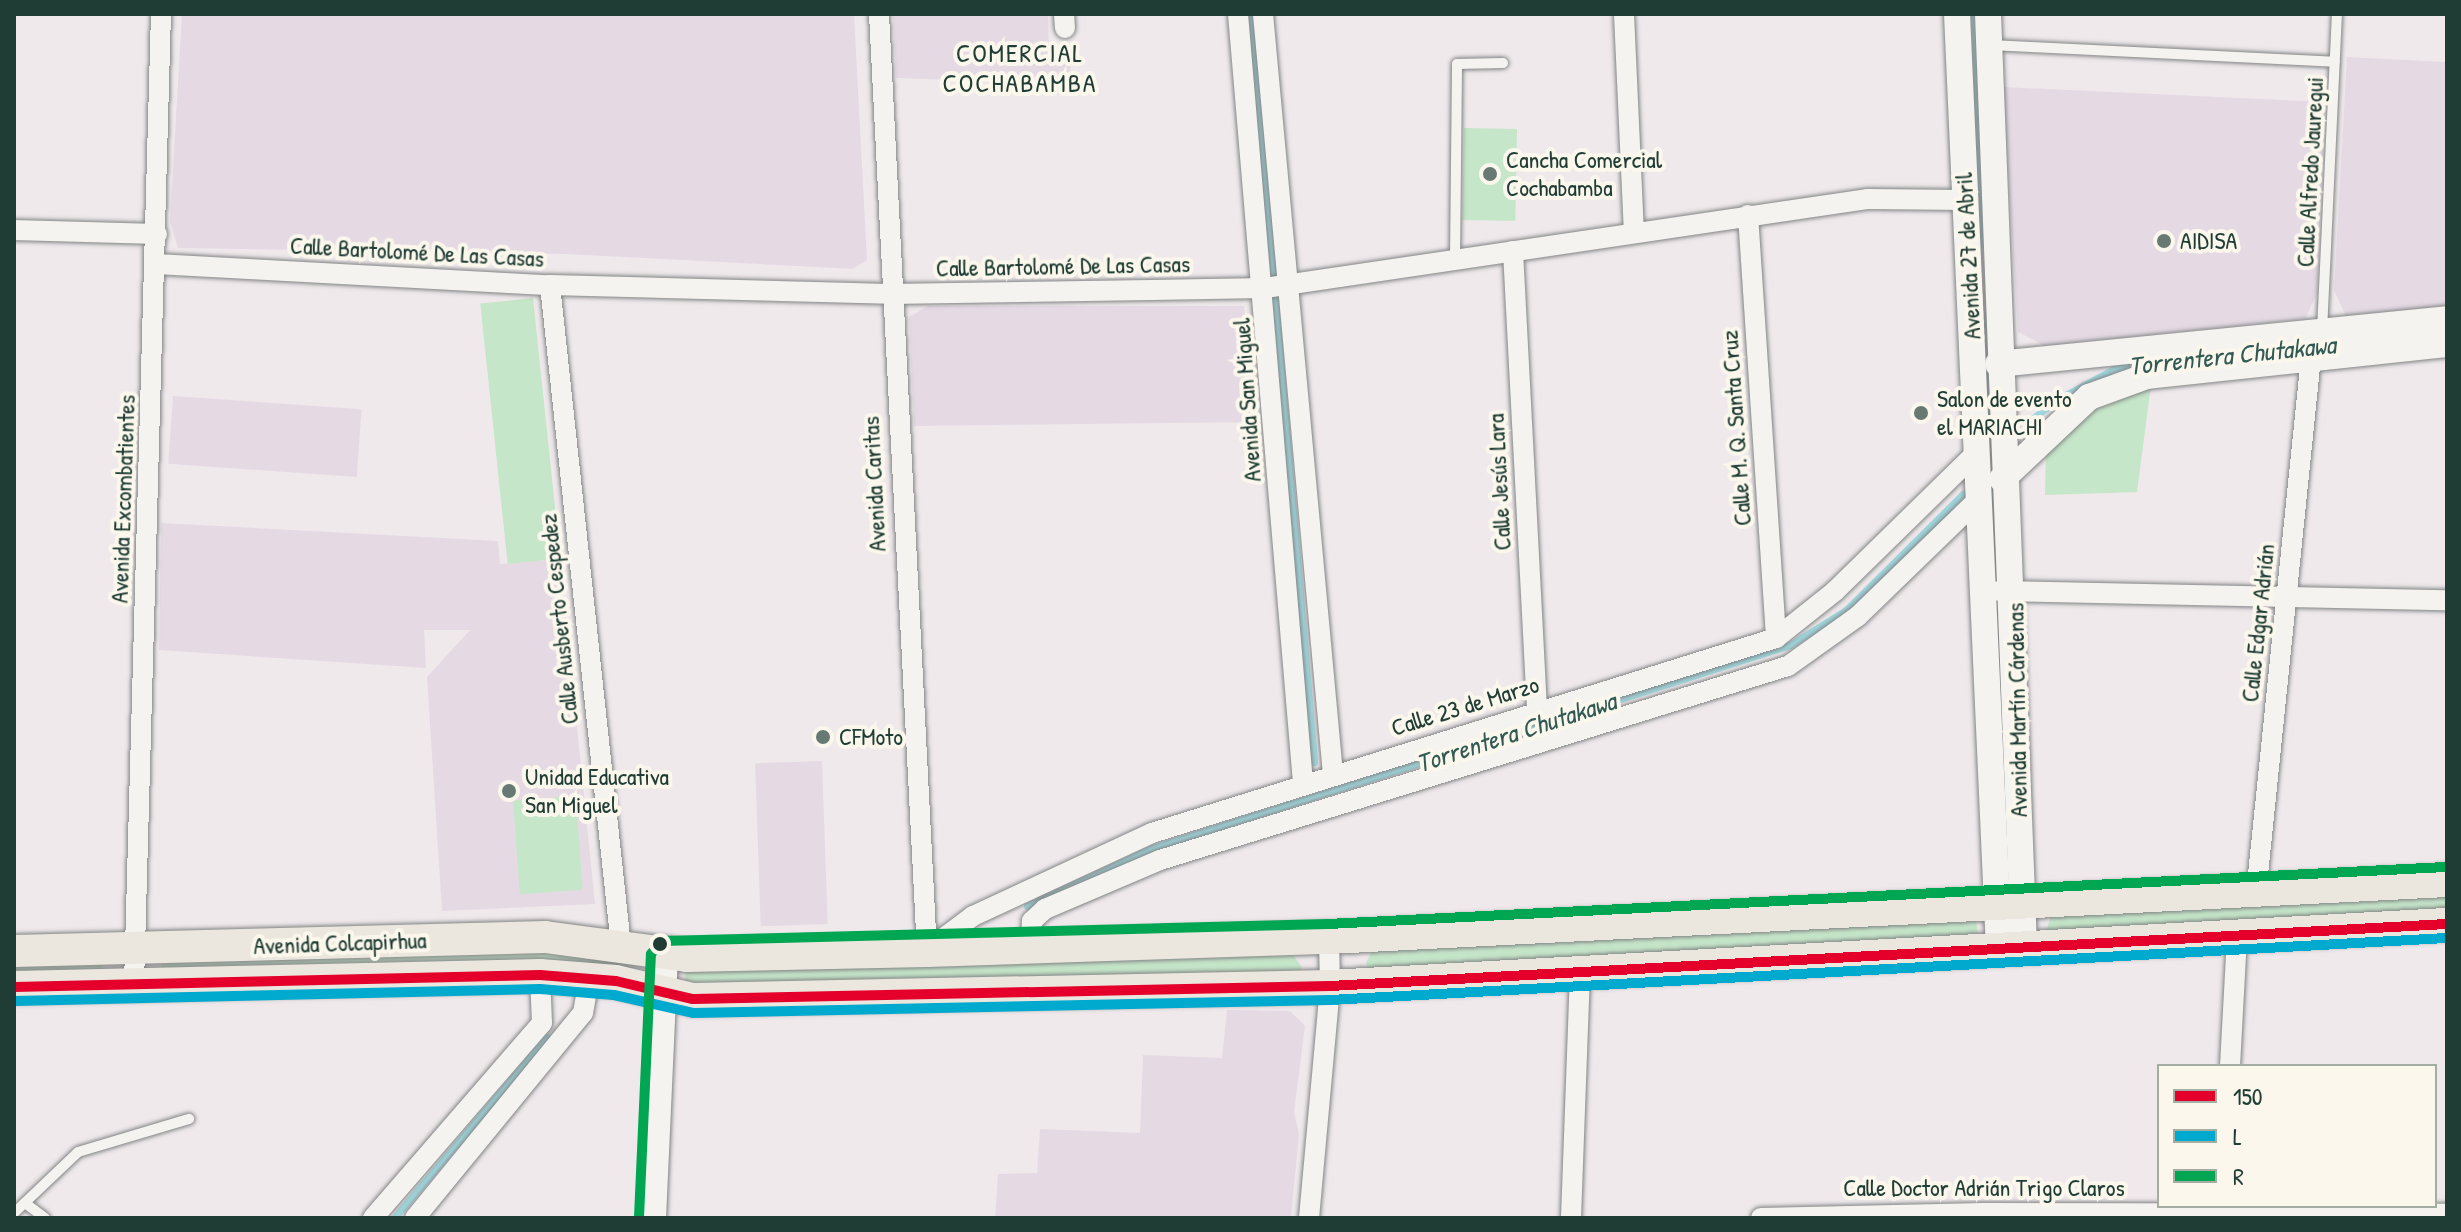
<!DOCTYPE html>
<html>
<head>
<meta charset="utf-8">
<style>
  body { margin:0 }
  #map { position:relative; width:2461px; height:1232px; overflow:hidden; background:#efe9ec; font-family:"Patrick Hand",sans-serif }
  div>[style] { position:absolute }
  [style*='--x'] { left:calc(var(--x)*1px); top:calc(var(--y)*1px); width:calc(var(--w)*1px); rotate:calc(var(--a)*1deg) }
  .built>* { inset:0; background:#e5dae4; transform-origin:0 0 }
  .green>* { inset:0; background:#c5e6c9; transform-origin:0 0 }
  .stream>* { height:7px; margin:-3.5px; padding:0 3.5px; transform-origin:3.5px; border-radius:3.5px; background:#9fd6dd }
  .roads { filter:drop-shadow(0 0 2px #828585) drop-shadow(0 0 2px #828585) }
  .service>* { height:10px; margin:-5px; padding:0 5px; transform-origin:5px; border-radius:5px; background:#f5f3f0 }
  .minor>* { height:20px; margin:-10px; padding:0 10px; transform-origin:10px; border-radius:10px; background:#f5f3f0 }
  .tertiary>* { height:26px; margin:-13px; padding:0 13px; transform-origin:13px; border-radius:13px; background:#f5f3f0 }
  .primary>* { height:32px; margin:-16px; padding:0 16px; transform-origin:16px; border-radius:16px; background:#ece7de }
  .bus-1>* { height:10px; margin:-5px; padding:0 5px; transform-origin:5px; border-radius:5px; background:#e4002b }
  .bus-2>* { height:10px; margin:-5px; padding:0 5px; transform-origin:5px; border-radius:5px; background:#00a9ce }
  .bus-3>* { height:10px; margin:-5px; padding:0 5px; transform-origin:5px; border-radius:5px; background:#00a651 }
  .dots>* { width:22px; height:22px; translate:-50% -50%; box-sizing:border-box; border:4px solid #fbf7ec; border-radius:50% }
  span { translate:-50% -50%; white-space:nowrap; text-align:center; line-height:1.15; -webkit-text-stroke:8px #fbf7ec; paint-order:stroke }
  .poi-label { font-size:24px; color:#1f3d34 }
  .left { translate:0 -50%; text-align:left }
  .street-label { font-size:24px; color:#1f3d34 }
  .neighbourhood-label { font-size:26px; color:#1f3d34; letter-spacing:2px }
  .water-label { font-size:26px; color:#325a54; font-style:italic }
  .frame { position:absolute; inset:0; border:16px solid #1f3d34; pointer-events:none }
  .legend { position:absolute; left:2157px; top:1064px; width:280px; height:144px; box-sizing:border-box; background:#fbf7ec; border:2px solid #a3ada2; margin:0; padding:10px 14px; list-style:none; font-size:24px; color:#1f3d34 }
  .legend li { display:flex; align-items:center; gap:16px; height:40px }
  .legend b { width:40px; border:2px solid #a3ada2 }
</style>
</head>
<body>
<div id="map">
  <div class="built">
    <div style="clip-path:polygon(182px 14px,854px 14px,867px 260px,853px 269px,565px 254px,178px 248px,170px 221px)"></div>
    <div style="clip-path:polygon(893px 14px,1048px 14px,1049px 48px,1070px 47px,1071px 84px,896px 78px)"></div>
    <div style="clip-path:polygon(2347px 57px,2447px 62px,2447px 306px,2346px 316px,2334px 290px)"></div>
    <div style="clip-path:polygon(2003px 87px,2325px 102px,2317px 293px,2305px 319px,2045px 346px,2018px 332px)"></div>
    <div style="clip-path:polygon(928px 306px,1244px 306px,1257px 422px,914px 426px,909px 317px)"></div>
    <div style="left:173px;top:396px;width:189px;height:68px;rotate:4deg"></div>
    <div style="clip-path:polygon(161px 523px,498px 541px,500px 564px,560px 559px,595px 904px,442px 911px,427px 677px,470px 630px,424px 630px,426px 668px,159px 650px)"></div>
    <div style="left:822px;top:761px;width:163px;height:67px;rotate:88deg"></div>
    <div style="clip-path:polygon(1227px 1010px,1290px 1011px,1305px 1026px,1294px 1112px,1299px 1134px,1291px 1218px,995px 1218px,998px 1174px,1037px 1173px,1040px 1129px,1140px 1133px,1143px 1055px,1222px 1058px)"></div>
  </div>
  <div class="green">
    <div style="left:1464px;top:128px;width:53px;height:92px;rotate:1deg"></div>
    <div style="left:533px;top:298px;width:262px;height:53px;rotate:84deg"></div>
    <div style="clip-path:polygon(2151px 385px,2137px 492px,2045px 495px,2046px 453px,2065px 427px,2115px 398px)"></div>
    <div style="left:576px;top:796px;width:94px;height:63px;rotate:86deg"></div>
    <div style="clip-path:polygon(2447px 893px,2447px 913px,2052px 935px,2047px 929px,2051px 915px)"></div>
    <div style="clip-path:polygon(1976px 920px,1978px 935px,1368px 968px,1366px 963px,1372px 951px)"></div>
    <div style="clip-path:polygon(533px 948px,621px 957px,618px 971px,162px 970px,161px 958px)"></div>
    <div style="clip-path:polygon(1293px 955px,1302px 967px,1299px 973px,695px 987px,685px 982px,686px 970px,697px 968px)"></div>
    <div style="left:103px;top:960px;width:13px;height:89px;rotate:90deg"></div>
  </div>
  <div class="stream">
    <div style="--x:1250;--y:14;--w:261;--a:84.9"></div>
    <div style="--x:1974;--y:14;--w:230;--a:88.3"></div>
    <div style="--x:1275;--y:297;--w:467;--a:85.2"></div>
    <div style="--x:1985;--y:315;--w:114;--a:88"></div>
    <div style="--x:2032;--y:419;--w:31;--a:-38"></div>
    <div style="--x:2056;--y:400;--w:66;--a:-28.1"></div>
    <div style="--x:2114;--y:369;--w:41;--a:-11.3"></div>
    <div style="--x:1027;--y:906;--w:138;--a:-24.9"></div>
    <div style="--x:1152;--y:848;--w:670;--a:-17.65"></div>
    <div style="--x:1790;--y:645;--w:66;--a:-32"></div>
    <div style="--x:1846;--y:610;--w:165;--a:-44.8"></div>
    <div style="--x:394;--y:1218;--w:237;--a:-49.8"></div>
  </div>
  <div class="roads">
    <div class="service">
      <div style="--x:1990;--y:45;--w:345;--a:2.8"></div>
      <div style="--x:1455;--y:259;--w:195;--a:-89.4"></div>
      <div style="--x:1457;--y:64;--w:46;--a:-1.2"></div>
      <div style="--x:2322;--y:331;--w:317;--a:-87.3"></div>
      <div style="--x:25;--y:1203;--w:25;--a:37"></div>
      <div style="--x:14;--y:1213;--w:88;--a:-43.6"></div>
      <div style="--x:78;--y:1152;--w:116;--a:-16.6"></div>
    </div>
    <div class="minor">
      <div style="--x:879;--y:14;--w:938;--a:87.07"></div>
      <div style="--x:1064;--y:14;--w:14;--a:86"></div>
      <div style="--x:1238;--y:14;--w:772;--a:85.17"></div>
      <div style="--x:1263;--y:14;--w:763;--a:84.74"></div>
      <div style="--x:1624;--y:14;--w:218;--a:87.4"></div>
      <div style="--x:1748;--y:215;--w:424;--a:86.2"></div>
      <div style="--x:14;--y:230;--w:143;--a:1.6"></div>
      <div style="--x:1513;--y:251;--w:460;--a:87"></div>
      <div style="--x:156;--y:264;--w:395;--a:3.1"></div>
      <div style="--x:550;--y:285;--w:339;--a:1.5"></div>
      <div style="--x:889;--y:294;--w:376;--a:-0.9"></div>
      <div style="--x:1265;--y:288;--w:610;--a:-8.4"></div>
      <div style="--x:1868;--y:199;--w:97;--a:0.6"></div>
      <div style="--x:550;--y:285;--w:665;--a:83.87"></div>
      <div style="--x:1999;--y:591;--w:448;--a:1.2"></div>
      <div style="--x:2256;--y:894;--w:540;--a:-84.15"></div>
      <div style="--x:1031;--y:947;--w:26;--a:-88"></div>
      <div style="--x:1032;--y:921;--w:18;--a:-43"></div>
      <div style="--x:1045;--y:909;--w:125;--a:-23.1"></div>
      <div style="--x:1160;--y:860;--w:657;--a:-17.17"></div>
      <div style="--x:1788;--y:666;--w:86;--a:-35.5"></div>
      <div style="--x:1858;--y:616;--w:171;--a:-44.1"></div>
      <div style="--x:929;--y:949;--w:55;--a:-36.9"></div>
      <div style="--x:973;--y:916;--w:197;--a:-24.9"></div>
      <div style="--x:1152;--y:833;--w:654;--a:-17.35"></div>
      <div style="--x:1776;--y:638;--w:75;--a:-38.5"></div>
      <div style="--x:1835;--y:591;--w:199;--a:-44.4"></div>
      <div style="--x:134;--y:985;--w:971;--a:-88.41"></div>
      <div style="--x:2230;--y:1066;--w:131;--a:-86.9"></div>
      <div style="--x:373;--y:1218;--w:258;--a:-49.1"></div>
      <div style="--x:542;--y:1023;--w:48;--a:-92.4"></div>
      <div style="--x:415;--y:1218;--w:265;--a:-50.7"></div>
      <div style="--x:583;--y:1013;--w:36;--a:-80"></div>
      <div style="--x:1309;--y:1218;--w:233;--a:-84.8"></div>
      <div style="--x:1330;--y:986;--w:48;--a:-91.2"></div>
      <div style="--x:1571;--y:1218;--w:247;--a:-87.9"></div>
      <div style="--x:1761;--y:1218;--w:222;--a:-1.3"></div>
      <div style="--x:1983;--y:1213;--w:464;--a:0.1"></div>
    </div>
    <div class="tertiary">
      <div style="--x:1957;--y:14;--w:936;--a:87.43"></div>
      <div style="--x:1988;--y:14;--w:935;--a:87.79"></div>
      <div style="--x:1998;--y:364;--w:451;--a:-5.7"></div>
      <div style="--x:2002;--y:479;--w:120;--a:-43.3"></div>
      <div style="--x:2089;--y:397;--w:62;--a:-19.9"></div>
      <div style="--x:2147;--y:376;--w:302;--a:-6.1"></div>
      <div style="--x:653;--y:1218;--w:263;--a:-87.4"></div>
    </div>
    <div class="primary">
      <div style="--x:14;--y:951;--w:531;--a:-1.51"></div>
      <div style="--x:545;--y:937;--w:143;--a:7.6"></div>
      <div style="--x:687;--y:956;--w:240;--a:-1.2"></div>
      <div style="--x:927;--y:951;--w:402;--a:-1.9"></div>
      <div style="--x:1329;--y:938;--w:1119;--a:-2.92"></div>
      <div style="--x:14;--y:987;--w:526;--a:-1.31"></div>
      <div style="--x:540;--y:975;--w:76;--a:4.5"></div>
      <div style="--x:616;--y:981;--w:79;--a:13.2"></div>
      <div style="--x:693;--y:999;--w:637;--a:-1.17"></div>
      <div style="--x:1330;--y:986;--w:1119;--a:-3.18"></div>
    </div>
  </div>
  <div class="bus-1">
    <div style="--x:14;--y:987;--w:526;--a:-1.31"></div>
    <div style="--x:540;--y:975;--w:76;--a:4.5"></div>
    <div style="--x:616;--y:981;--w:79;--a:13.2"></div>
    <div style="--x:693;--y:999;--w:637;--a:-1.17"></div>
    <div style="--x:1330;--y:986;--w:1119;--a:-3.18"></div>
  </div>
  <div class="bus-2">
    <div style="--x:14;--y:1001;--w:526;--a:-1.31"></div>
    <div style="--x:540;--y:989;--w:74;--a:4.6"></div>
    <div style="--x:614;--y:995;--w:81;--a:12.8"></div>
    <div style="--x:693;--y:1013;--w:637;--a:-1.17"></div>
    <div style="--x:1330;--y:1000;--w:1119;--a:-3.18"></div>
  </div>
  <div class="bus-3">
    <div style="--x:639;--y:1217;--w:263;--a:-87.4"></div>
    <div style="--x:651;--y:954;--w:17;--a:-50"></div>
    <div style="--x:662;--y:941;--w:666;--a:-1.46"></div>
    <div style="--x:1328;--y:924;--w:1119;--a:-2.92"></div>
  </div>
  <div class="dots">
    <div style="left:1490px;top:174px;background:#687974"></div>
    <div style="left:2164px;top:241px;background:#687974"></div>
    <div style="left:1921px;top:413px;background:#687974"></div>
    <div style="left:823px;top:737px;background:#687974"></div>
    <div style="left:509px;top:791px;background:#687974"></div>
    <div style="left:660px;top:944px;background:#1f3d34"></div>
  </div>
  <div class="poi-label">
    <span class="left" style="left:1506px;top:174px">Cancha Comercial<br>Cochabamba</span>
    <span class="left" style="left:2180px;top:241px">AIDISA</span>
    <span class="left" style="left:1937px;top:413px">Salon de evento<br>el MARIACHI</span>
    <span class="left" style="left:839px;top:737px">CFMoto</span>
    <span class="left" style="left:525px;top:791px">Unidad Educativa<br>San Miguel</span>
  </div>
  <div class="street-label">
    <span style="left:2310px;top:172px;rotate:-87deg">Calle Alfredo Jauregui</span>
    <span style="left:417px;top:252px;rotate:3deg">Calle Bartolomé De Las Casas</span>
    <span style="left:1968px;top:256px;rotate:-93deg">Avenida 27 de Abril</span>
    <span style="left:1063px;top:266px;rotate:-1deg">Calle Bartolomé De Las Casas</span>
    <span style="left:1247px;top:400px;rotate:-94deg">Avenida San Miguel</span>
    <span style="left:1736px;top:428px;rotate:-94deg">Calle M. Q. Santa Cruz</span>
    <span style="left:1499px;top:482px;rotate:-93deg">Calle Jesús Lara</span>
    <span style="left:874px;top:484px;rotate:-93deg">Avenida Caritas</span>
    <span style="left:123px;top:499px;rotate:-88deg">Avenida Excombatientes</span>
    <span style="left:559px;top:619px;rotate:-96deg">Calle Ausberto Cespedez</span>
    <span style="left:2258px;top:623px;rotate:-84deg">Calle Edgar Adrián</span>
    <span style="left:1465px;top:706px;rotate:-17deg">Calle 23 de Marzo</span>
    <span style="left:2017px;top:710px;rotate:-91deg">Avenida Martín Cárdenas</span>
    <span style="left:340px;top:943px;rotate:-2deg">Avenida Colcapirhua</span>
    <span style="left:1984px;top:1188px">Calle Doctor Adrián Trigo Claros</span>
  </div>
  <div class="neighbourhood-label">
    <span style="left:1020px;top:68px">COMERCIAL<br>COCHABAMBA</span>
  </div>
  <div class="water-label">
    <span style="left:2232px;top:355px;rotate:-6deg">Torrentera Chutakawa</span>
    <span style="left:1516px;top:732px;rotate:-18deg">Torrentera Chutakawa</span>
  </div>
  <div class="frame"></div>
  <ul class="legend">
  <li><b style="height:10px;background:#e4002b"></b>150</li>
  <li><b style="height:10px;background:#00a9ce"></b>L</li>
  <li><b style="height:10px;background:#00a651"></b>R</li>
  </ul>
</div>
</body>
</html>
